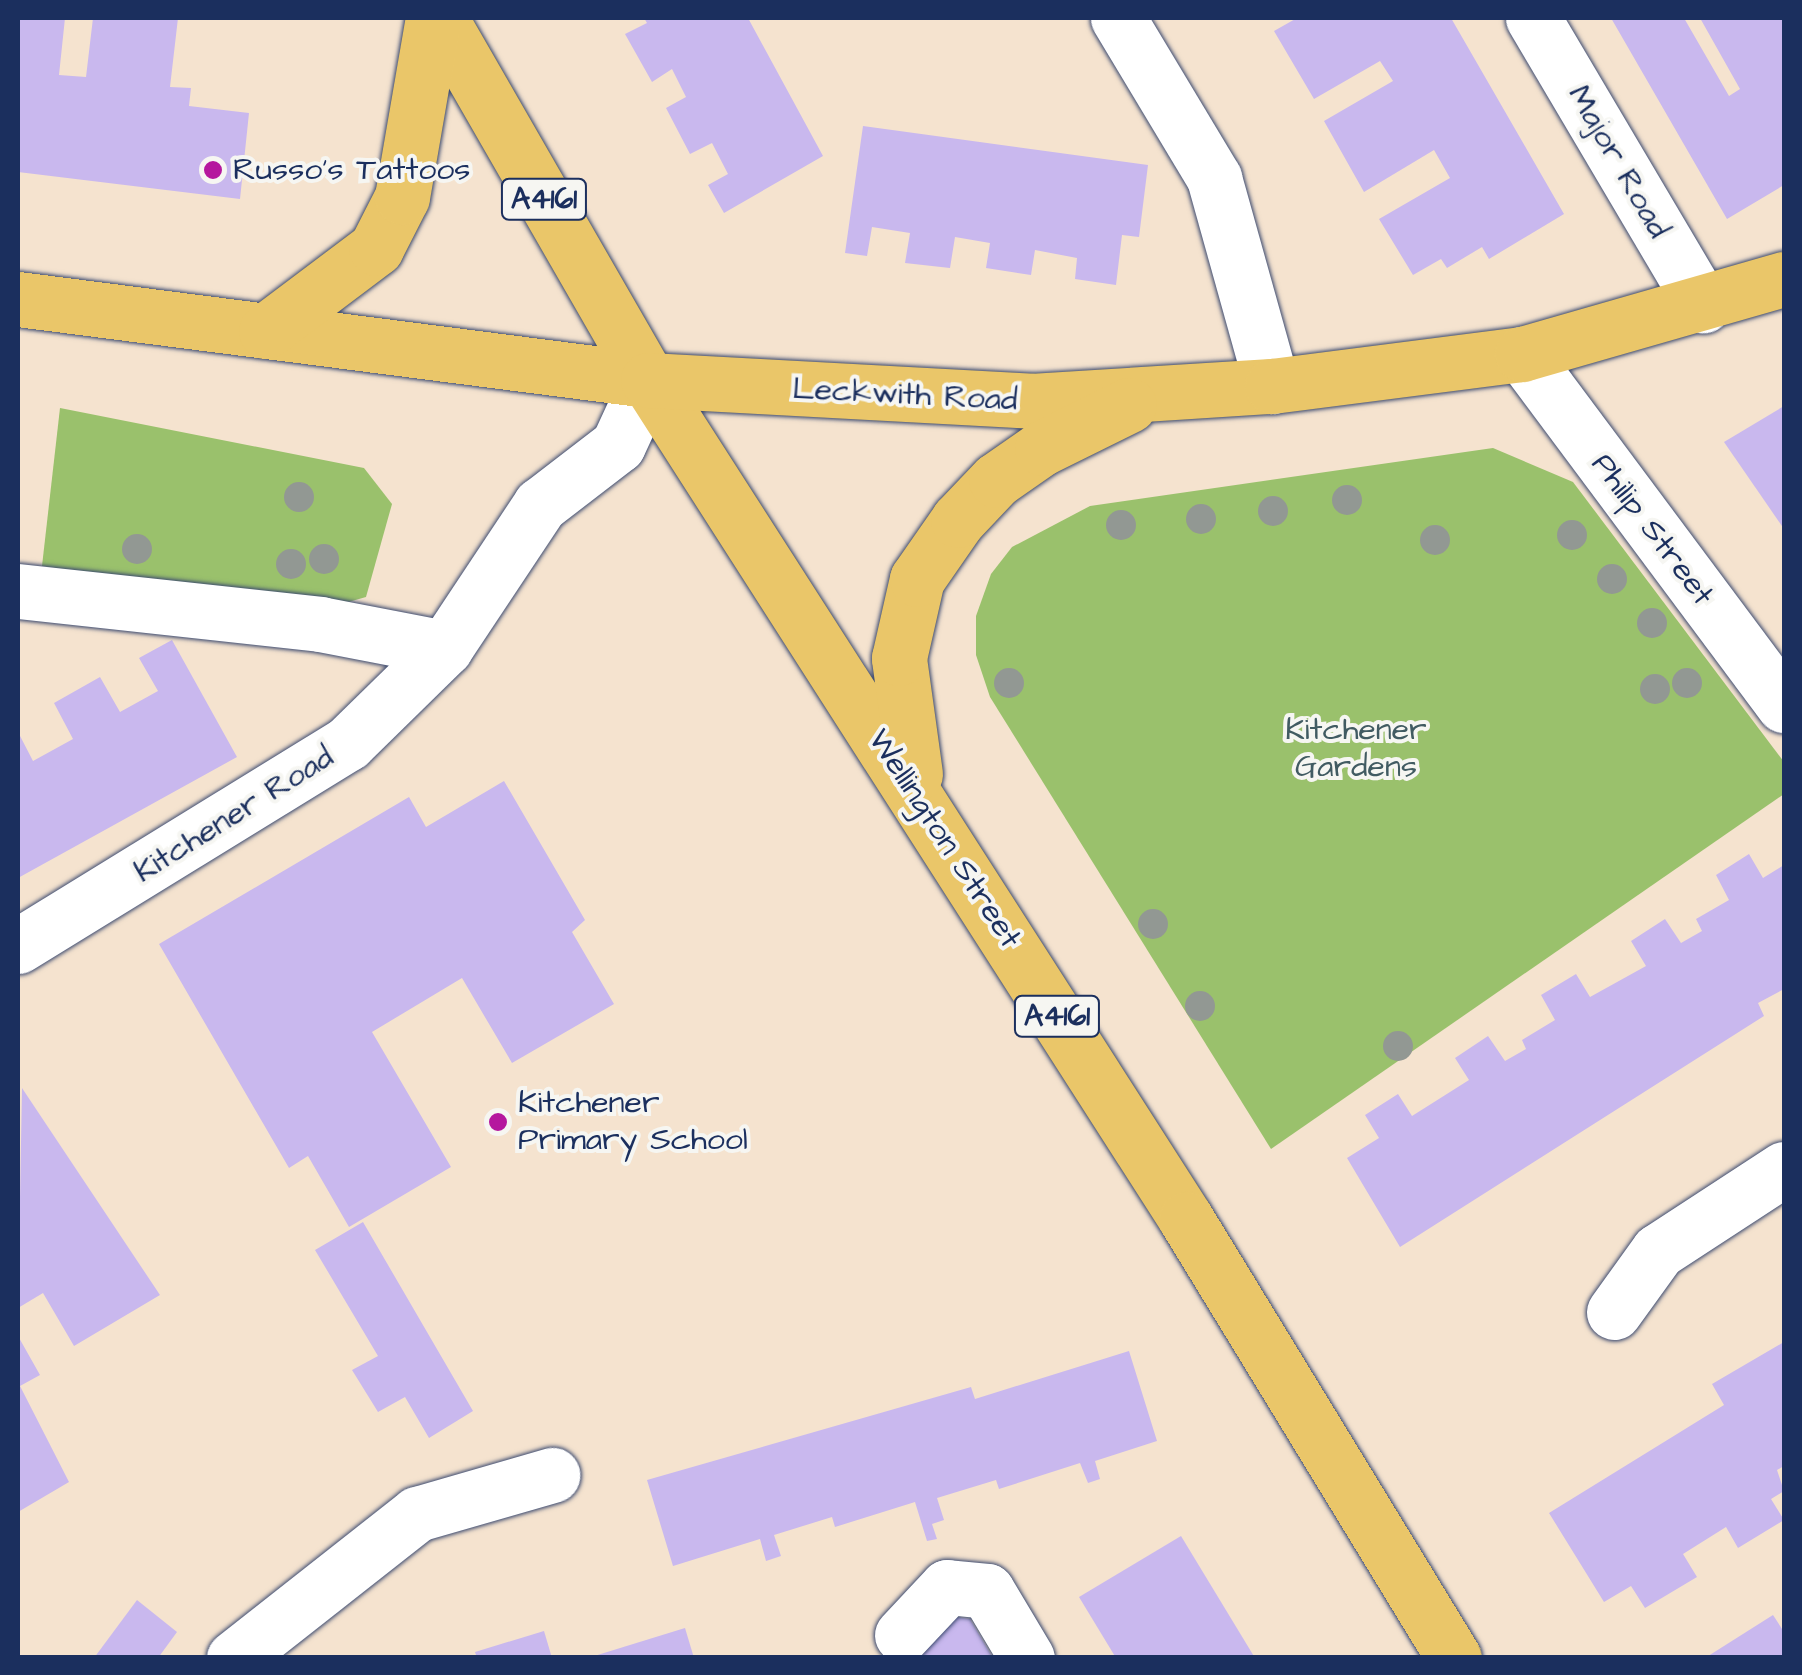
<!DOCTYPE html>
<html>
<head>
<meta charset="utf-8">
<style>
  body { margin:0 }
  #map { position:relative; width:1802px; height:1675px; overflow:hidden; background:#f5e3cf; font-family:"Architects Daughter",sans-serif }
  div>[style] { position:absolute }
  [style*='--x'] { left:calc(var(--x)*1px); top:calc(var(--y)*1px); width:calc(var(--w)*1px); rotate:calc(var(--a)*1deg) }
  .green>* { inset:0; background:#9ac16c }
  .building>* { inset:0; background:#c9b8ee }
  .roads { filter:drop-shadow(0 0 2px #3c4a6f) drop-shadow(0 0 2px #3c4a6f) }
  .minor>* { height:55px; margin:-27.5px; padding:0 27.5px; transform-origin:27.5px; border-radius:27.5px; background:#fff }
  .major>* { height:55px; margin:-27.5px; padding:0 27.5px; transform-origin:27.5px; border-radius:27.5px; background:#eac669 }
  .trees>* { width:30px; height:30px; margin:-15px; border-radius:50%; background:#929893 }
  .dots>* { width:28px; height:28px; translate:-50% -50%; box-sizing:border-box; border:5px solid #f6f6f2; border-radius:50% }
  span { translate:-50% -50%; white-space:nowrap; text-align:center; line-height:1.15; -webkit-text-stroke:8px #f6f6f2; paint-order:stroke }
  .shield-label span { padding:2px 8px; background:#f6f6f2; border:2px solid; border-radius:8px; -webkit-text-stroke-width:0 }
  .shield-label { font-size:30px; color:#1b2f5e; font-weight:700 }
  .street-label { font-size:32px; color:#1b2f5e }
  .poi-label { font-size:32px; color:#1b2f5e }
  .left { translate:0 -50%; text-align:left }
  .park-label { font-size:32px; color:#415b62 }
  .frame { position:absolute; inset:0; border:20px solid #1b2f5e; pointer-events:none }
</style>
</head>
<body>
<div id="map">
  <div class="green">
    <div style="clip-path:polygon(60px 408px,364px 468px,392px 504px,366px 597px,320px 610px,42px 566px)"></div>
    <div style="clip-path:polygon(1493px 448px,1573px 482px,1784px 762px,1784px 794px,1271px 1149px,990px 697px,976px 655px,976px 616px,991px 574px,1012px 547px,1090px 506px)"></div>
  </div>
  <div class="building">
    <div style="clip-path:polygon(18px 18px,65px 18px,59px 75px,86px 77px,93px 18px,178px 18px,170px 87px,191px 88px,189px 106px,249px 113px,240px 199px,18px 172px)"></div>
    <div style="clip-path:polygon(644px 18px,748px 18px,823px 156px,724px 213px,708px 185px,728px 174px,712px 143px,690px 154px,666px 108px,686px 97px,672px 69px,652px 82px,625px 34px,647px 23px)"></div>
    <div style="clip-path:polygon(1297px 18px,1451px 18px,1564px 214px,1489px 259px,1482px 247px,1447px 268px,1441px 259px,1413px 275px,1379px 219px,1450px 178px,1434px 150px,1364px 192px,1324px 121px,1393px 81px,1380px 61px,1314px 99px,1274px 31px)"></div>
    <div style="clip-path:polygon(1611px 18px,1684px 18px,1729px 96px,1740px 89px,1700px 18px,1784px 18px,1784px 185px,1727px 219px)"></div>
    <div style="clip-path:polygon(863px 126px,1148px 165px,1139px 237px,1122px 235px,1116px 285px,1075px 279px,1077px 258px,1035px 250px,1031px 275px,986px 268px,990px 243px,955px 237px,950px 268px,905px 263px,910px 233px,872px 227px,867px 256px,845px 253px)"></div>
    <div style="clip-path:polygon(1784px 406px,1784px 529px,1724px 442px)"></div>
    <div style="clip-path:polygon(172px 640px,237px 757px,18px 878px,18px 732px,33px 761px,73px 739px,54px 703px,100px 677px,120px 712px,158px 691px,139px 658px)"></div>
    <div style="clip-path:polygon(504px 781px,585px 920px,572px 932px,614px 1004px,512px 1063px,462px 978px,372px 1032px,451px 1167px,349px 1227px,308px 1156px,289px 1168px,159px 944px,409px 797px,426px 827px)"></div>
    <div style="clip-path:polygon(1749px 854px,1763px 878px,1784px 865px,1784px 989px,1758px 1003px,1764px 1016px,1400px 1247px,1347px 1158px,1379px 1138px,1365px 1115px,1398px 1094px,1412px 1116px,1469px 1080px,1455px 1058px,1488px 1036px,1505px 1061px,1526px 1049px,1522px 1040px,1555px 1020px,1541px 995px,1576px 974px,1590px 997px,1646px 966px,1631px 941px,1665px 919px,1681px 943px,1702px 931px,1696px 919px,1729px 900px,1716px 875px)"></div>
    <div style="clip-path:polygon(22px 1088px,160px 1295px,74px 1346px,43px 1293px,18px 1308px)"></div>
    <div style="clip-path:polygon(363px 1222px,473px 1411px,429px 1438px,405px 1397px,378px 1412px,352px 1370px,378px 1356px,315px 1250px)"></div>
    <div style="clip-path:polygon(18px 1336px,40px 1375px,20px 1386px,69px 1482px,18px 1512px)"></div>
    <div style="clip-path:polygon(1784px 1342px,1784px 1466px,1777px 1470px,1784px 1491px,1771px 1499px,1784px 1520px,1738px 1548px,1726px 1527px,1683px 1554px,1697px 1577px,1645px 1608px,1631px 1586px,1604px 1602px,1549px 1513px,1724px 1405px,1712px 1384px)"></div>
    <div style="clip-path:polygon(1129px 1351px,1157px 1441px,1095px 1461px,1100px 1479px,1088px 1483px,1080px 1463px,999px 1489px,996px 1480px,937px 1498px,944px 1520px,932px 1524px,937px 1539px,927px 1541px,915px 1502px,835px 1527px,832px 1517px,774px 1535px,781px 1556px,766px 1561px,760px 1539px,673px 1566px,647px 1480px,971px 1387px,975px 1399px)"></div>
    <div style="clip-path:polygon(1181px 1536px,1255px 1658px,1116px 1658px,1079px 1597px)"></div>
    <div style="clip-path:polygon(137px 1600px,177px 1632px,158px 1658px,94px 1658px)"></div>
    <div style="clip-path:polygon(1773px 1615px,1784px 1632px,1784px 1658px,1705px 1658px)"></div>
    <div style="clip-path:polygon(950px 1616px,970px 1619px,993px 1658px,920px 1658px)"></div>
    <div style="clip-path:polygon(685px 1628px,694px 1658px,591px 1658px,591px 1657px)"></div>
    <div style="clip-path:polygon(544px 1631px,552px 1658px,477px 1658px,475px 1652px)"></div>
  </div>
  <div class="roads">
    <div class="minor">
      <div style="--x:1118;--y:18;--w:187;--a:59"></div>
      <div style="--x:1214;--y:178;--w:216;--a:74.4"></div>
      <div style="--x:1533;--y:18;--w:334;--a:59.4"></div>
      <div style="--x:1522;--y:354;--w:438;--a:53.3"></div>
      <div style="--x:18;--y:591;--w:304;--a:6.2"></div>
      <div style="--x:320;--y:624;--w:127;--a:10.9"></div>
      <div style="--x:18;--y:946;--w:387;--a:-31.6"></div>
      <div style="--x:348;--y:743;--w:136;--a:-44.4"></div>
      <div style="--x:445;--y:648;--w:172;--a:-56.4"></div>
      <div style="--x:540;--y:505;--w:98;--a:-37.6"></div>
      <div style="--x:618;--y:445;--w:72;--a:-65.2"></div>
      <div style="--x:1614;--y:1312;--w:75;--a:-54.2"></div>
      <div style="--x:1658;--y:1251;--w:150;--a:-33.1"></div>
      <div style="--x:902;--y:1635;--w:66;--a:-46.8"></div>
      <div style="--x:947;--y:1587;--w:40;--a:5.7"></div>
      <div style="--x:987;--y:1591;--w:78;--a:59.2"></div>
      <div style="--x:234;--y:1658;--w:233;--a:-38.2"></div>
      <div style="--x:417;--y:1514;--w:141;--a:-16.1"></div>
    </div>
    <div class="major">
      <div style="--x:440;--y:18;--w:418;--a:60.1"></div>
      <div style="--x:648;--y:380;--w:997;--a:57.33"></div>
      <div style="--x:1186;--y:1219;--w:514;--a:58.6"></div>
      <div style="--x:18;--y:299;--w:635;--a:7.33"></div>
      <div style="--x:648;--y:380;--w:384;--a:3.1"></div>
      <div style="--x:1031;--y:401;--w:241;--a:-3.6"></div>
      <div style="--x:1272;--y:386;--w:252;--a:-7.3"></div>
      <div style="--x:1522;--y:354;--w:273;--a:-16"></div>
      <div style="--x:266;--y:331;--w:138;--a:-37"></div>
      <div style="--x:376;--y:248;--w:57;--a:-63"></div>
      <div style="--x:402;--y:197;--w:182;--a:-80.2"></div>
      <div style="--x:915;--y:774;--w:117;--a:-97.9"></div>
      <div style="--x:899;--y:658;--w:81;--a:-77.2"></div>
      <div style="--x:917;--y:579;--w:72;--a:-55.2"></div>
      <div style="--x:958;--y:520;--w:55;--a:-46.5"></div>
      <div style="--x:996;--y:480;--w:56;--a:-34.8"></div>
      <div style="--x:1042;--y:448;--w:97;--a:-26.3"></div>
    </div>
  </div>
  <div class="trees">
    <div style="left:299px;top:497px"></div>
    <div style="left:1347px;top:500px"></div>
    <div style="left:1273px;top:511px"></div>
    <div style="left:1201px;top:519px"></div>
    <div style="left:1121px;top:525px"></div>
    <div style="left:1572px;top:535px"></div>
    <div style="left:1435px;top:540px"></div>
    <div style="left:137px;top:549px"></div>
    <div style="left:324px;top:559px"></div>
    <div style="left:291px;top:564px"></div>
    <div style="left:1612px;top:579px"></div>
    <div style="left:1652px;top:623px"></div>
    <div style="left:1009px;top:683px"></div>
    <div style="left:1687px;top:683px"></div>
    <div style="left:1655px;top:689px"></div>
    <div style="left:1153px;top:924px"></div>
    <div style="left:1200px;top:1006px"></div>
    <div style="left:1398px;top:1046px"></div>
  </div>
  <div class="dots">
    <div style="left:213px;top:170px;background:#b5179e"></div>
    <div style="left:498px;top:1122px;background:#b5179e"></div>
  </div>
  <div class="shield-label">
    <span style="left:544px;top:199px">A4161</span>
    <span style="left:1057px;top:1016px">A4161</span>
  </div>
  <div class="street-label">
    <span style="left:1618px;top:162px;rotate:60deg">Major Road</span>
    <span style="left:905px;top:395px;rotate:3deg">Leckwith Road</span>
    <span style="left:1652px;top:530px;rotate:53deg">Philip Street</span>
    <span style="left:234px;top:815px;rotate:-32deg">Kitchener Road</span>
    <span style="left:944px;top:839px;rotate:57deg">Wellington Street</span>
  </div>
  <div class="poi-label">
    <span class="left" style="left:233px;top:170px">Russo's Tattoos</span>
    <span class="left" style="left:518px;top:1122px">Kitchener<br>Primary School</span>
  </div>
  <div class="park-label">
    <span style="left:1356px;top:749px">Kitchener<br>Gardens</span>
  </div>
  <div class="frame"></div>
</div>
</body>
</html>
